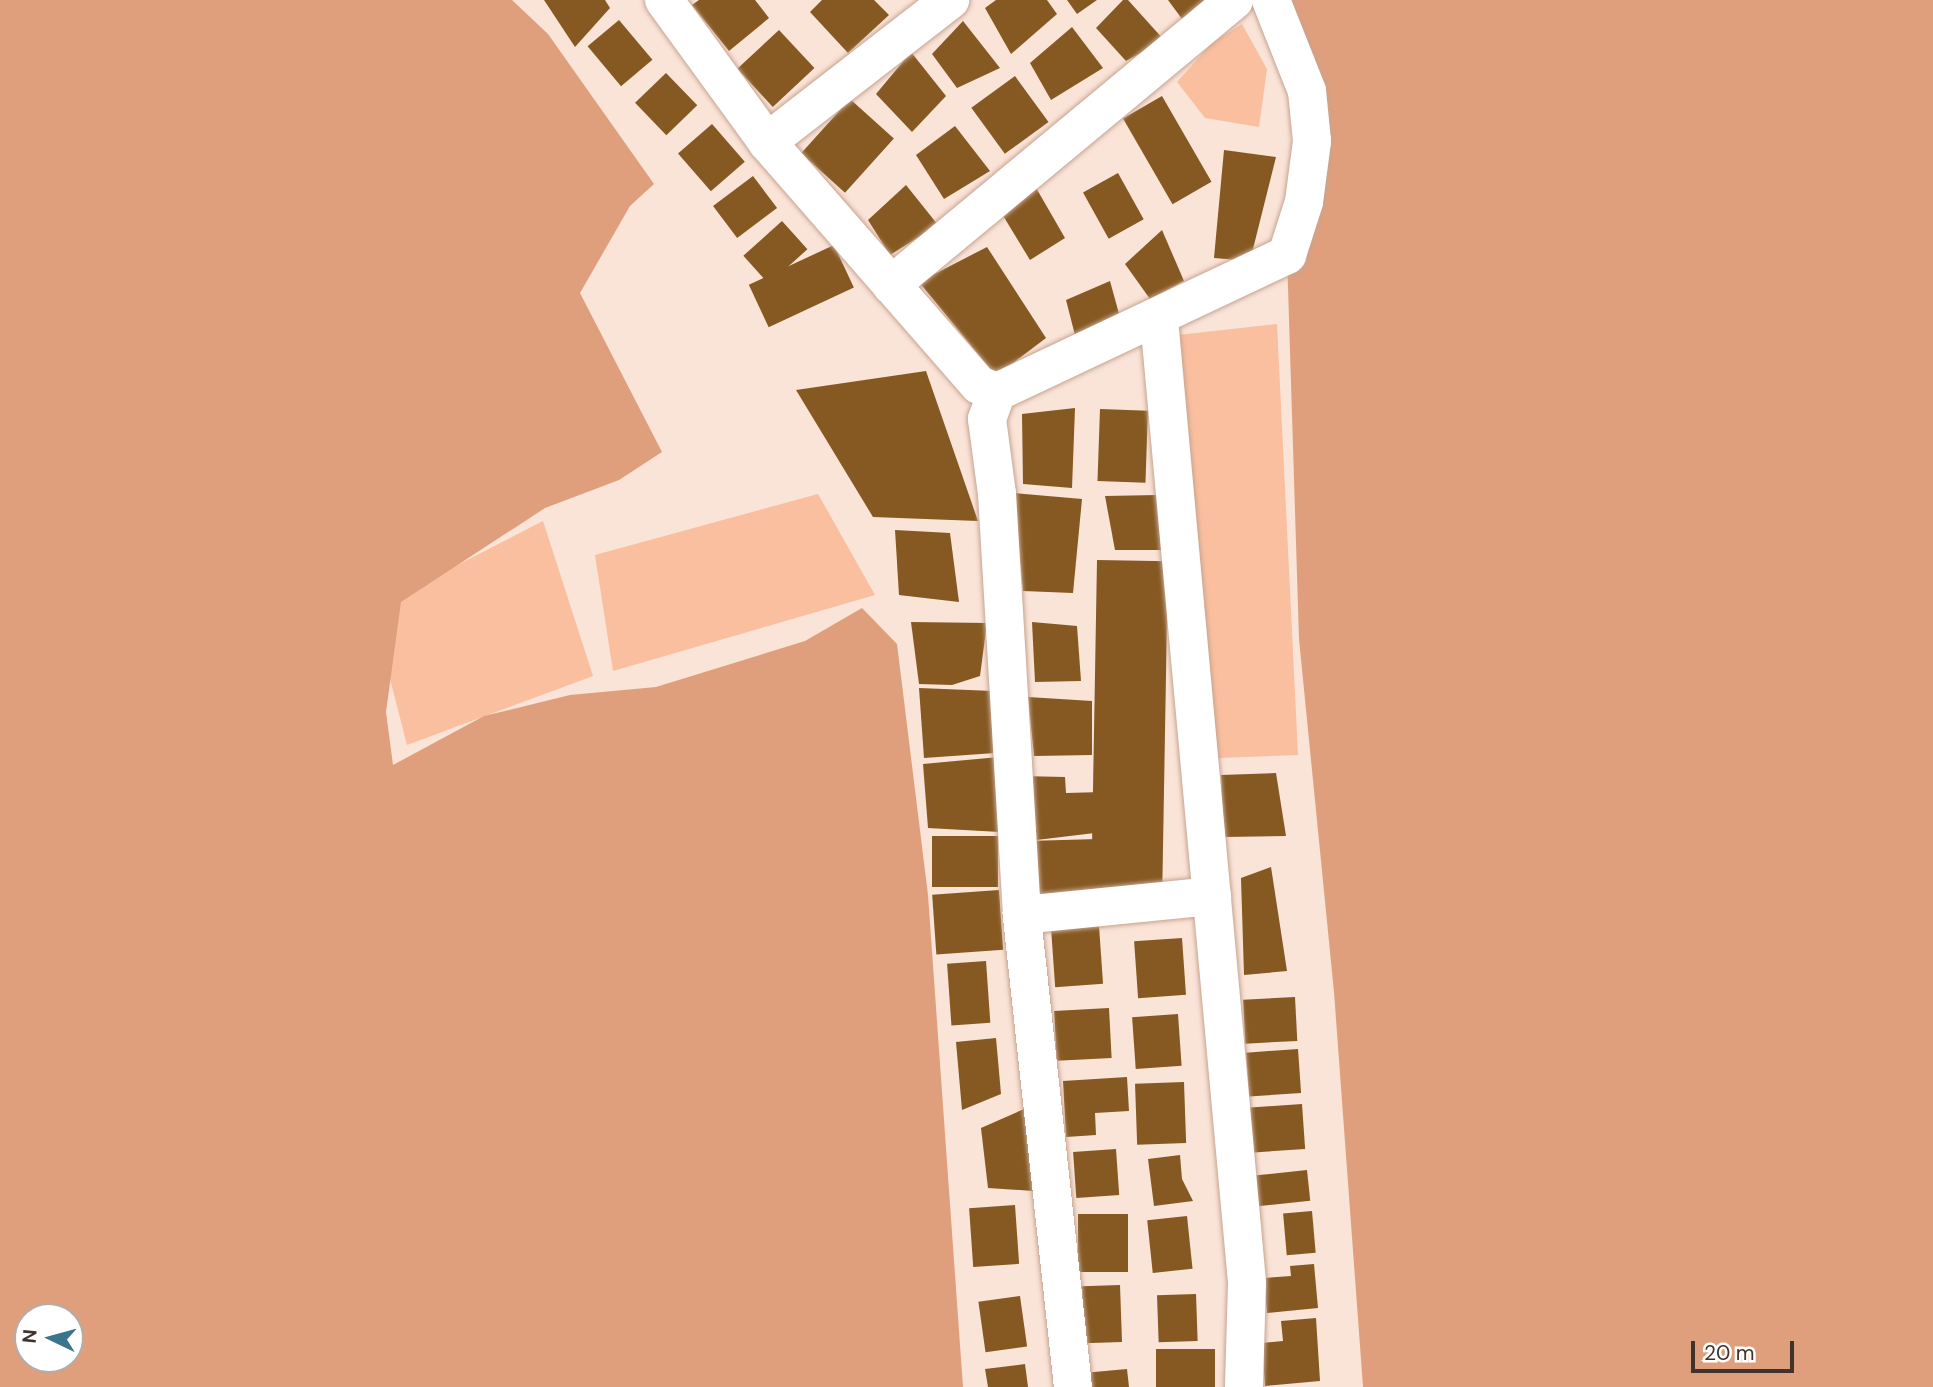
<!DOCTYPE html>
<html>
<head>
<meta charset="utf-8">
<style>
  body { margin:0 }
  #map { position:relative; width:1933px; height:1387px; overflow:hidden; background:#fae3d7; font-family:"DM Sans",sans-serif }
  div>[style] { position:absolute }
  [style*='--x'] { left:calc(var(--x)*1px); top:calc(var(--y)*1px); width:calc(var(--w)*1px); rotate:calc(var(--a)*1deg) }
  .green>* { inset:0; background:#f9bf9f }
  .forest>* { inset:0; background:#e09f7c }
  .building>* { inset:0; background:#855921; transform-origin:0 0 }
  .roads { filter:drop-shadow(0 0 2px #c7a390) drop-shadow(0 0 2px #c7a390) }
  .minor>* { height:38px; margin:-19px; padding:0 19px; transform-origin:19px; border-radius:19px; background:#fff }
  span { translate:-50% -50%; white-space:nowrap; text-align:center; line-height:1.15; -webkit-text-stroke:7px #fff; paint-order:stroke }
  .north { position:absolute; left:14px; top:1303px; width:70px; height:70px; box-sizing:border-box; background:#fff; border:2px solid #b3adaa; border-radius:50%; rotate:275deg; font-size:19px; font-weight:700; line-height:28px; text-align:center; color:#41322a }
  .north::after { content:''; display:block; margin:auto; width:24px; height:32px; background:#3b748d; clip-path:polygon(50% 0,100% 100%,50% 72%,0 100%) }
  .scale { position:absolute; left:1691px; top:1341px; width:103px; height:32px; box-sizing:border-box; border:4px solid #41322a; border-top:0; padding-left:9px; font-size:21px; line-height:24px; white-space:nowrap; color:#41322a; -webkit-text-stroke:5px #fff; paint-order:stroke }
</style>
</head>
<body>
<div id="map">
  <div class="green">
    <div style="clip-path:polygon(1242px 24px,1267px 69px,1259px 127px,1205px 118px,1177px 82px,1212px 43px)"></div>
    <div style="clip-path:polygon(1277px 324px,1298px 755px,1218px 758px,1178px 335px)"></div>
    <div style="clip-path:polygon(818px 494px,875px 595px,613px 671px,595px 555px)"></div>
    <div style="clip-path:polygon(543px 521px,593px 676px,407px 745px,372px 609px)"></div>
  </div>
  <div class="forest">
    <div style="clip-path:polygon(evenodd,0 0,512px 0,548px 34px,654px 184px,630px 206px,580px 293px,662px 452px,619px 480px,545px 508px,401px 602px,386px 712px,393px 765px,484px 716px,570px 695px,656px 687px,805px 641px,862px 608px,897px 644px,928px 895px,963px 1387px,0 1387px,0 0,70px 1317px,70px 1359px,28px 1359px,28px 1317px,70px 1317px)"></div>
    <div style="clip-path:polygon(1271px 0,1933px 0,1933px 1387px,1363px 1387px,1334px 992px,1299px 639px,1287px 255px,1310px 169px)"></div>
  </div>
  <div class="building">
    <div style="clip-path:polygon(544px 0,605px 0,610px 8px,575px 47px)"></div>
    <div style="clip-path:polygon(699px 0,755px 0,769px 18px,729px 51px,692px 5px)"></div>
    <div style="clip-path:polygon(822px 0,874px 0,889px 15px,848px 53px,810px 12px)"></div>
    <div style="clip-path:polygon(996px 0,1047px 0,1057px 14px,1011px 54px,985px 8px)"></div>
    <div style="clip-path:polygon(1067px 0,1097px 0,1077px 14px)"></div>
    <div style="clip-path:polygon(1123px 0,1128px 0,1164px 40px,1126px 61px,1096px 28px)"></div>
    <div style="clip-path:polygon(1168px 0,1214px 0,1185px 23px)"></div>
    <div style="left:619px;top:20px;width:52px;height:41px;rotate:50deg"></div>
    <div style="clip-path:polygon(963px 21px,1000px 68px,957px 88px,932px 54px)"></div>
    <div style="clip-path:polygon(1072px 27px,1103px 68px,1051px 100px,1030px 63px)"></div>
    <div style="left:779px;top:30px;width:52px;height:57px;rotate:47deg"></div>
    <div style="clip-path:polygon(911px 52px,946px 96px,912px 132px,876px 94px)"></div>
    <div style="left:666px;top:73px;width:45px;height:43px;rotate:46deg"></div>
    <div style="left:1015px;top:76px;width:57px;height:54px;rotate:54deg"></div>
    <div style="left:1162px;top:96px;width:99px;height:45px;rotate:60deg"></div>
    <div style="left:850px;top:99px;width:59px;height:73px;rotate:42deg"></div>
    <div style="left:712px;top:124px;width:50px;height:45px;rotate:49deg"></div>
    <div style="clip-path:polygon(955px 126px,990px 171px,944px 199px,916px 155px)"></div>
    <div style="clip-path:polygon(1224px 150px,1276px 157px,1250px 261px,1214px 258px)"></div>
    <div style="left:1118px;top:173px;width:53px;height:40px;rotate:61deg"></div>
    <div style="left:753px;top:176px;width:40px;height:50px;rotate:53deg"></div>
    <div style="clip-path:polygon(906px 185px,938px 225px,890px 255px,868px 220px)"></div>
    <div style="clip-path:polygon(1035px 186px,1065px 238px,1030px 260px,1002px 214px)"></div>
    <div style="left:782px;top:221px;width:38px;height:52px;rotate:48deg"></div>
    <div style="clip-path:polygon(1162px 230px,1184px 281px,1150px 299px,1125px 264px)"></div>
    <div style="left:834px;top:245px;width:47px;height:94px;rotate:65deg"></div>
    <div style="clip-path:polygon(987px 247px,1046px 338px,996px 376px,919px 282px)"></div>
    <div style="clip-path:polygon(1110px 281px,1121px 321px,1076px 339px,1066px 300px)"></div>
    <div style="clip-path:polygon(926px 371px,978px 521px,873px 517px,796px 390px)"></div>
    <div style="clip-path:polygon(1075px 408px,1072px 488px,1023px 484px,1022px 414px)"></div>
    <div style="left:1100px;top:409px;width:48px;height:72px;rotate:2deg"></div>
    <div style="clip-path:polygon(1014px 493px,1082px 499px,1073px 593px,1023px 591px)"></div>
    <div style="clip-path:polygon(1158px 495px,1161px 550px,1115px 550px,1105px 496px)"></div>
    <div style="clip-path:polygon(895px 530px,950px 533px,959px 602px,899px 595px)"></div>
    <div style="left:1097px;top:560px;width:71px;height:336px;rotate:1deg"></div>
    <div style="clip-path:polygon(911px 622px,987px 623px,980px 676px,952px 685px,919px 684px)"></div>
    <div style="clip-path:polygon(1032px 622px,1077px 626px,1081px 681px,1035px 682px)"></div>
    <div style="clip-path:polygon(919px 688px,993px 691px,995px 753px,924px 758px)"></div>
    <div style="clip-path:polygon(1028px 697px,1092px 701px,1092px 755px,1034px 756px)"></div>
    <div style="clip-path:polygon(999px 757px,1000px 832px,928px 828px,923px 764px)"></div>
    <div style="clip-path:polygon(1276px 773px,1286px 836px,1224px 837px,1221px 775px)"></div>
    <div style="clip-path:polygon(1020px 776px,1065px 777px,1066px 793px,1103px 792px,1103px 832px,1028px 841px,1098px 839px,1107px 901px,1026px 906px)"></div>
    <div style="left:998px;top:836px;width:51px;height:66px;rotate:90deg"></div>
    <div style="clip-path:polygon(1271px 867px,1287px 971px,1244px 975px,1241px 878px)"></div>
    <div style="left:999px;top:890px;width:60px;height:67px;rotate:86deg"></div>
    <div style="left:1099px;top:926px;width:58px;height:48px;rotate:86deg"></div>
    <div style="left:1182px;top:938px;width:57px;height:48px;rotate:86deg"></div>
    <div style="left:986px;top:961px;width:62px;height:39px;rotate:86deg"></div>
    <div style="left:1295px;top:997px;width:44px;height:52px;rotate:87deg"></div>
    <div style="left:1109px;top:1008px;width:50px;height:55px;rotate:87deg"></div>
    <div style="left:1178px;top:1014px;width:52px;height:46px;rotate:86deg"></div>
    <div style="clip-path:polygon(996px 1038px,1001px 1094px,962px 1110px,956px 1042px)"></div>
    <div style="left:1298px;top:1049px;width:44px;height:52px;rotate:86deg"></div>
    <div style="clip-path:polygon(1127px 1077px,1129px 1111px,1095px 1113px,1096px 1135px,1066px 1137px,1063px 1081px)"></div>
    <div style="left:1184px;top:1082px;width:61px;height:49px;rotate:88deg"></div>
    <div style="left:1302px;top:1104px;width:45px;height:55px;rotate:86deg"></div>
    <div style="clip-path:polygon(1033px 1105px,1033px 1191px,988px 1188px,981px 1128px)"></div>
    <div style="left:1116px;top:1149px;width:46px;height:43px;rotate:86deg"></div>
    <div style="clip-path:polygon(1180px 1155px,1182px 1179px,1193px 1201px,1154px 1206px,1148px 1159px)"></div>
    <div style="left:1307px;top:1170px;width:31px;height:53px;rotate:84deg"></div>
    <div style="left:1015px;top:1205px;width:59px;height:46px;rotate:86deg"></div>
    <div style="left:1312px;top:1211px;width:42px;height:29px;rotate:85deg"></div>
    <div style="left:1078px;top:1214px;width:50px;height:58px"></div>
    <div style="left:1187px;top:1216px;width:53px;height:40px;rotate:84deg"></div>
    <div style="clip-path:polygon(1314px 1264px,1318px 1308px,1267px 1313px,1264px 1278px,1291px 1276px,1290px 1266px)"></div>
    <div style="left:1120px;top:1285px;width:57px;height:38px;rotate:88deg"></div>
    <div style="left:1196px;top:1294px;width:47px;height:39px;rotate:88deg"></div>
    <div style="left:1020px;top:1296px;width:51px;height:42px;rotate:82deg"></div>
    <div style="clip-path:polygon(1316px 1318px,1320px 1381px,1265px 1386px,1262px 1343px,1283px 1341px,1281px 1321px)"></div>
    <div style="left:1156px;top:1349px;width:59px;height:38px"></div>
    <div style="clip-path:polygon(1025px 1364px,1028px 1387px,988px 1387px,985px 1369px)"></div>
    <div style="clip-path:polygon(1127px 1369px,1129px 1387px,1084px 1387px,1083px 1373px)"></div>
  </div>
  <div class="roads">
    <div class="minor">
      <div style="--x:664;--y:0;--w:175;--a:54"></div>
      <div style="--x:767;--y:142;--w:322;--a:48.9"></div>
      <div style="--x:979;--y:385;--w:19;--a:21"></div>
      <div style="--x:767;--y:142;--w:232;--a:-37.8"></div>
      <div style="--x:891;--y:285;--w:446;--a:-39.7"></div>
      <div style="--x:1159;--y:319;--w:968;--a:84.78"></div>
      <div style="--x:1247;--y:1283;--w:104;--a:91.7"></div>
      <div style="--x:1022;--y:915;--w:191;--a:-5.7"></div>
      <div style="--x:1073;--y:1387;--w:475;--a:-96.2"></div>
      <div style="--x:1022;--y:915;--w:422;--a:-93.4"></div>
      <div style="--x:997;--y:494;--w:76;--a:-97.6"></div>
      <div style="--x:987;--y:419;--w:29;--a:-70"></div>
      <div style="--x:997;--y:392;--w:321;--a:-25.3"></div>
      <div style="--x:1287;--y:255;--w:56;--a:-72.2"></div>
      <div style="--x:1304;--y:202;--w:62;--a:-82.5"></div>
      <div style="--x:1312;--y:141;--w:50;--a:-95.7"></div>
      <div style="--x:1307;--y:91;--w:98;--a:-111.6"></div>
    </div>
  </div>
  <div class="north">N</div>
  <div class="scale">20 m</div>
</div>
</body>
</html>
